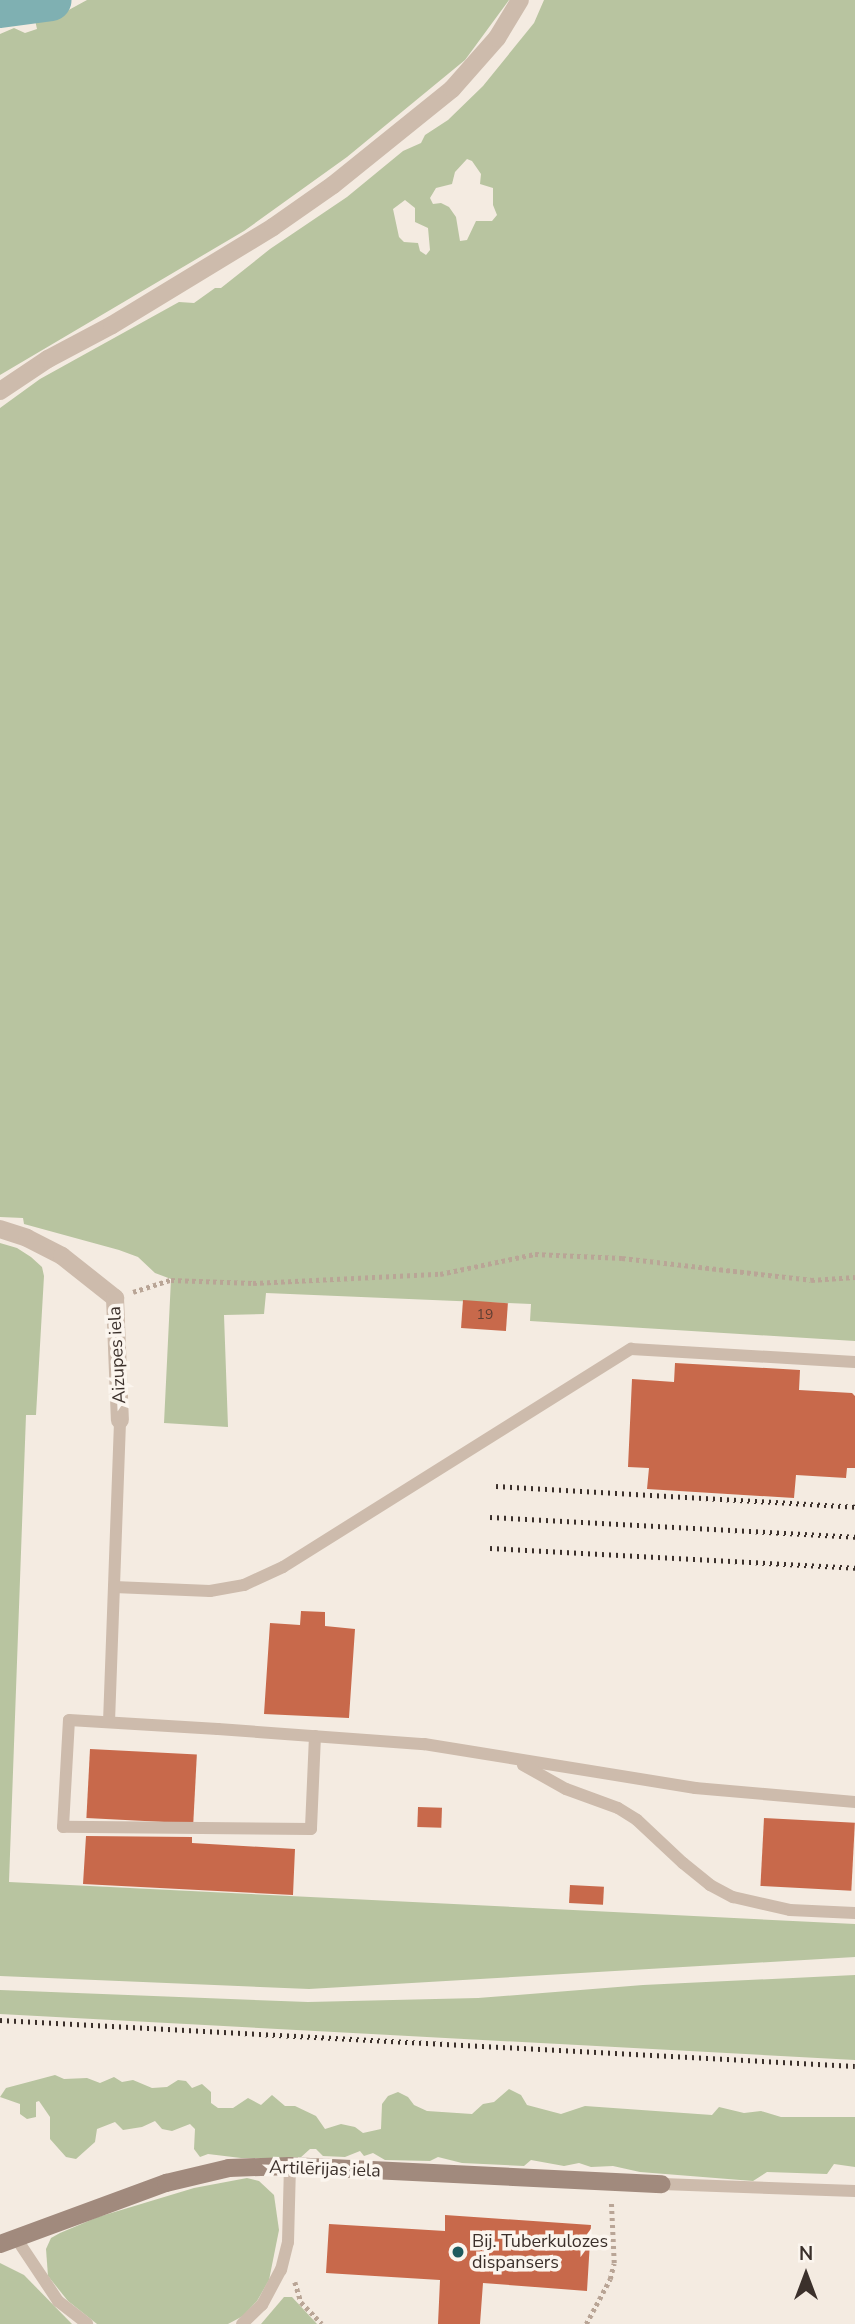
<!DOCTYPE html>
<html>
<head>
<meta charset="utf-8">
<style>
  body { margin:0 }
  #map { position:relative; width:855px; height:2324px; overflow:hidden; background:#f4ebe1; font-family:"Nunito Sans",sans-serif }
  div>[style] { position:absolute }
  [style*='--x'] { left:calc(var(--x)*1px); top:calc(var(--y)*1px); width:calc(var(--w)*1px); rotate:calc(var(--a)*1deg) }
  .green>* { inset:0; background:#b8c4a0 }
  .river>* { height:42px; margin:-21px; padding:0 21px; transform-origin:21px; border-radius:21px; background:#7fb0b2 }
  .building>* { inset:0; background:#c8694b; transform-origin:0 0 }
  .path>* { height:4.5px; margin-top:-2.25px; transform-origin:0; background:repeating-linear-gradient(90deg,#b9a596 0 3.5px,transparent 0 7px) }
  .lane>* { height:12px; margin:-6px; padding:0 6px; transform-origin:6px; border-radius:6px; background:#cdbbac }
  .street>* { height:18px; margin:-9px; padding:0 9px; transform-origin:9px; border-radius:9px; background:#cdbbac }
  .secondary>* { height:18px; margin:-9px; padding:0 9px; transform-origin:9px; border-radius:9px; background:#a18a7d }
  .rail>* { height:5px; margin-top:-2.5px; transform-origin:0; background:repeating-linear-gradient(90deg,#3b302b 0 2px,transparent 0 7px) }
  .dots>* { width:19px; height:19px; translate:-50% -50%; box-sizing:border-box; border:4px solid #fbf5ee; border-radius:50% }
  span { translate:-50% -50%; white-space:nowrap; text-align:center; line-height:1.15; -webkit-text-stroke:7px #fbf5ee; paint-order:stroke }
  .number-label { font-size:14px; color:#5e3e33 }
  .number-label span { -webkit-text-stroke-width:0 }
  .street-label { font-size:18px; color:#3b302b }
  .poi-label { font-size:18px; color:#3b302b }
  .left { translate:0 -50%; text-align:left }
  .north { position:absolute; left:771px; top:2240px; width:70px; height:70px; -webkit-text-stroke:5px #fbf5ee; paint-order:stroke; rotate:0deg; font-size:19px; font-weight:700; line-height:28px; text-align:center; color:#3b302b }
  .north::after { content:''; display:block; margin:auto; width:24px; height:32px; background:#3b302b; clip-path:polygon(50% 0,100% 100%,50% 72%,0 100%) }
</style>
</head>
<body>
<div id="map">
  <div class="green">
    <div style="clip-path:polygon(87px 0,509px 0,465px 60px,347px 157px,244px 231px,0 375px,0 34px,14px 28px,25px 33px,37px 29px,35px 20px,43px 8px,65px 12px)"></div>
    <div style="clip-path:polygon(evenodd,544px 0,855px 0,855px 1341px,530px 1321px,531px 1304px,266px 1293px,264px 1314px,224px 1315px,228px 1427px,164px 1423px,171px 1279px,155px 1273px,138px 1257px,119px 1250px,24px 1224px,23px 1218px,0 1217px,0 408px,40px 379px,179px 302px,194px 303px,215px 288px,221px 288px,270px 249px,347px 197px,403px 151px,421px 143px,425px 135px,448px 120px,483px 86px,534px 23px,544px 0,467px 159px,472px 161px,481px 174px,480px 184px,493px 188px,493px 205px,497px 215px,492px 221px,476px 221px,467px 240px,460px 241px,456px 217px,449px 207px,441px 203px,433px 204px,430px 198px,436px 188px,452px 184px,455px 172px,467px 159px,544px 0,405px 200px,415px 208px,415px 222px,428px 228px,430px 250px,426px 255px,420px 251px,418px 243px,404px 242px,399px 237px,393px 209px,405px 200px)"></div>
    <div style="clip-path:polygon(0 1243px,17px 1248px,31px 1257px,42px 1267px,44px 1276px,36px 1415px,26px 1415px,9px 1882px,855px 1924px,855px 1957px,309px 1989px,0 1976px)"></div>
    <div style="clip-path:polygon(855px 1975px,855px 2060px,0 2014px,0 1990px,308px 2002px,478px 1998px,643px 1985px)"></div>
    <div style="clip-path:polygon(55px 2075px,64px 2079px,87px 2078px,100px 2083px,114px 2077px,122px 2082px,133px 2080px,152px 2088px,167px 2087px,178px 2080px,186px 2081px,192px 2088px,202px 2084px,211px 2092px,211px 2103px,218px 2108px,233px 2108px,248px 2098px,261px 2105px,272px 2095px,285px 2106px,295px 2106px,316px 2116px,325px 2129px,341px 2124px,355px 2127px,363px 2133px,381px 2129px,382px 2104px,388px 2096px,398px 2092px,408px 2097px,414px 2105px,427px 2111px,472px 2114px,483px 2104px,494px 2102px,509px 2089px,521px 2095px,527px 2105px,561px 2114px,585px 2106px,712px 2115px,719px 2107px,744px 2113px,761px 2111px,781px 2117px,855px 2117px,855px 2167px,834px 2164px,827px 2174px,767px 2172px,753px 2181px,640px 2172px,613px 2166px,591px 2167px,579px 2163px,564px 2166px,531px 2160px,524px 2166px,462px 2163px,438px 2157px,430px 2161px,385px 2160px,373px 2153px,364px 2156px,360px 2151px,345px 2157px,323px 2156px,316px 2149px,310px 2149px,300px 2158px,241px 2158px,208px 2154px,200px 2157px,194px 2149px,195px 2129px,190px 2124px,172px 2131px,162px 2129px,155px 2121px,142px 2127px,123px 2130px,115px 2122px,97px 2129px,95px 2142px,76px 2159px,66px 2157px,50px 2139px,50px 2117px,39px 2101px,36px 2102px,36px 2117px,27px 2119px,20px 2114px,20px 2104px,0 2097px,6px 2088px)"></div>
    <div style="clip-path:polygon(247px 2178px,259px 2181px,274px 2195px,279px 2230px,269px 2280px,257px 2301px,243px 2316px,228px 2324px,97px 2324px,68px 2301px,48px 2276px,46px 2249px,51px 2238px,60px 2233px,98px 2217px,194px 2188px)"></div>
    <div style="clip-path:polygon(0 2263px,24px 2275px,72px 2324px,0 2324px)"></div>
    <div style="clip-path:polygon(284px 2297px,292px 2297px,317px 2324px,261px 2324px)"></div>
  </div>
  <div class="river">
    <div style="--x:0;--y:7;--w:51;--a:-7.8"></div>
  </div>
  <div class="building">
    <div style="left:463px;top:1300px;width:45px;height:28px;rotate:4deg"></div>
    <div style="clip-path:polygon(675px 1363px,800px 1370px,799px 1390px,852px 1393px,855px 1396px,855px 1468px,847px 1468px,846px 1478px,796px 1475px,794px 1498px,647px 1489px,649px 1468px,628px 1467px,632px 1379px,674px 1382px)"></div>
    <div style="clip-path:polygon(301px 1611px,325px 1612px,325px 1626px,355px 1629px,349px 1718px,264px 1714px,270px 1623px,300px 1625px)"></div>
    <div style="left:90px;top:1749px;width:107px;height:69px;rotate:3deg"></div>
    <div style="left:418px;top:1807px;width:24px;height:20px;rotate:2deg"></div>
    <div style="left:764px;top:1818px;width:91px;height:68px;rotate:3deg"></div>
    <div style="clip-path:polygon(86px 1836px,192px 1837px,192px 1843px,295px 1849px,293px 1895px,83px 1884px)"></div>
    <div style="left:570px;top:1885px;width:34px;height:18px;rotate:3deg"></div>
    <div style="clip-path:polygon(445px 2215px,591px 2225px,587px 2291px,483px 2283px,480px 2324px,438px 2324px,440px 2280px,326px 2273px,329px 2224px,445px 2231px)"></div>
  </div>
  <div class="path">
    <div style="--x:133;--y:1292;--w:40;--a:-18"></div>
    <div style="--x:171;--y:1280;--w:82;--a:2.1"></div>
    <div style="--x:253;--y:1283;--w:187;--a:-2.8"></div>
    <div style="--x:440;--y:1274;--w:97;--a:-11.9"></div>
    <div style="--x:535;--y:1254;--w:87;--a:2.6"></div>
    <div style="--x:622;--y:1258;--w:190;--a:6.6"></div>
    <div style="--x:811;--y:1280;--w:44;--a:-3.9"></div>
    <div style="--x:295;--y:2282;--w:21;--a:73"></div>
    <div style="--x:301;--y:2302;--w:30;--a:46"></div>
    <div style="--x:586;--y:2324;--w:51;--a:-61.9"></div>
    <div style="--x:610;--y:2279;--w:16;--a:-76"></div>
    <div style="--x:614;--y:2263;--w:63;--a:-92.7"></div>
  </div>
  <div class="lane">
    <div style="--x:114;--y:1587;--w:96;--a:2.4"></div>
    <div style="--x:210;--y:1591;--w:35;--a:-10"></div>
    <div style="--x:244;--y:1585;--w:43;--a:-24.8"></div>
    <div style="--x:283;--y:1567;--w:411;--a:-32.1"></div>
    <div style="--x:631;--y:1349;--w:224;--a:3.3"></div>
    <div style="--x:109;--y:1722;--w:302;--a:-87.9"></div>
    <div style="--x:315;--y:1736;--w:93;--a:92.5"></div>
    <div style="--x:311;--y:1829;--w:248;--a:-179.5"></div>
    <div style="--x:63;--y:1827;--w:107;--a:-86.8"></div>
    <div style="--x:69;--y:1720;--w:149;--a:3.5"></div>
    <div style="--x:218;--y:1729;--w:207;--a:4.2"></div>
    <div style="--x:424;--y:1744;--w:275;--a:9.2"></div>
    <div style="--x:695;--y:1788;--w:161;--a:5"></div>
    <div style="--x:523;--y:1765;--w:49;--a:29.2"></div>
    <div style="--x:566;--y:1789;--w:55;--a:20.1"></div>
    <div style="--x:618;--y:1808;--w:22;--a:32"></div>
    <div style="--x:637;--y:1820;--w:63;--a:43.1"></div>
    <div style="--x:683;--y:1863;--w:35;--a:39"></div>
    <div style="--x:710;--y:1885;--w:26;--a:28"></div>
    <div style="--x:733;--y:1897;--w:58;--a:12.8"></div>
    <div style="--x:790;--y:1910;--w:65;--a:2.6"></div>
    <div style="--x:662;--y:2184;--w:193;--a:2.1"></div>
    <div style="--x:16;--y:2238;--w:76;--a:56.3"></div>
    <div style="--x:58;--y:2301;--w:37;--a:38"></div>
    <div style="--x:242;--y:2324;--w:28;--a:-44"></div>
    <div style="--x:262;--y:2305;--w:40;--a:-62"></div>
    <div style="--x:281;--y:2270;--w:29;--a:-76"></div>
    <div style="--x:288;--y:2242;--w:76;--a:-88.5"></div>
  </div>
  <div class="street">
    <div style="--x:0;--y:391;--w:58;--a:-33.7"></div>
    <div style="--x:48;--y:359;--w:72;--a:-28"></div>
    <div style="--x:112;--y:325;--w:188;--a:-31.3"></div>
    <div style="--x:273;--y:227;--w:73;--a:-35"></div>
    <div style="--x:333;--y:185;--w:153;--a:-38.9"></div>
    <div style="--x:452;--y:89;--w:68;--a:-48.6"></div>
    <div style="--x:497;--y:38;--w:44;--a:-58.8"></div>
    <div style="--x:0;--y:1229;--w:28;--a:18"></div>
    <div style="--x:27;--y:1238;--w:39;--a:27"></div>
    <div style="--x:62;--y:1256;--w:68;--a:38.4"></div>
    <div style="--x:115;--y:1298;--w:122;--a:87.7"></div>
  </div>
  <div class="secondary">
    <div style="--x:0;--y:2244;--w:177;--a:-20.2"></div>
    <div style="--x:166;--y:2183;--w:65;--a:-13.4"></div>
    <div style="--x:229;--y:2168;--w:61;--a:-1.9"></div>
    <div style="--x:290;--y:2166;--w:372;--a:2.8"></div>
  </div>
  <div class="rail">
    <div style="--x:496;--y:1486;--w:360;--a:3.3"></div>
    <div style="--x:490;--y:1517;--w:366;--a:3.1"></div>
    <div style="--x:490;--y:1548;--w:366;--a:3.1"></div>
    <div style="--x:0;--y:2020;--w:856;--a:3.08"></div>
  </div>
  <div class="dots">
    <div style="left:458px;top:2252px;background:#1f5a5e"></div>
  </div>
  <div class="number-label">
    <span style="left:485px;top:1315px">19</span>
  </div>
  <div class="street-label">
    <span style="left:117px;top:1355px;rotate:-93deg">Aizupes iela</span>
    <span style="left:325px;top:2169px;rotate:2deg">Artilērijas iela</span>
  </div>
  <div class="poi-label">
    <span class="left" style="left:472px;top:2252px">Bij. Tuberkulozes<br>dispansers</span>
  </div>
  <div class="north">N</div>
</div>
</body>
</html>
